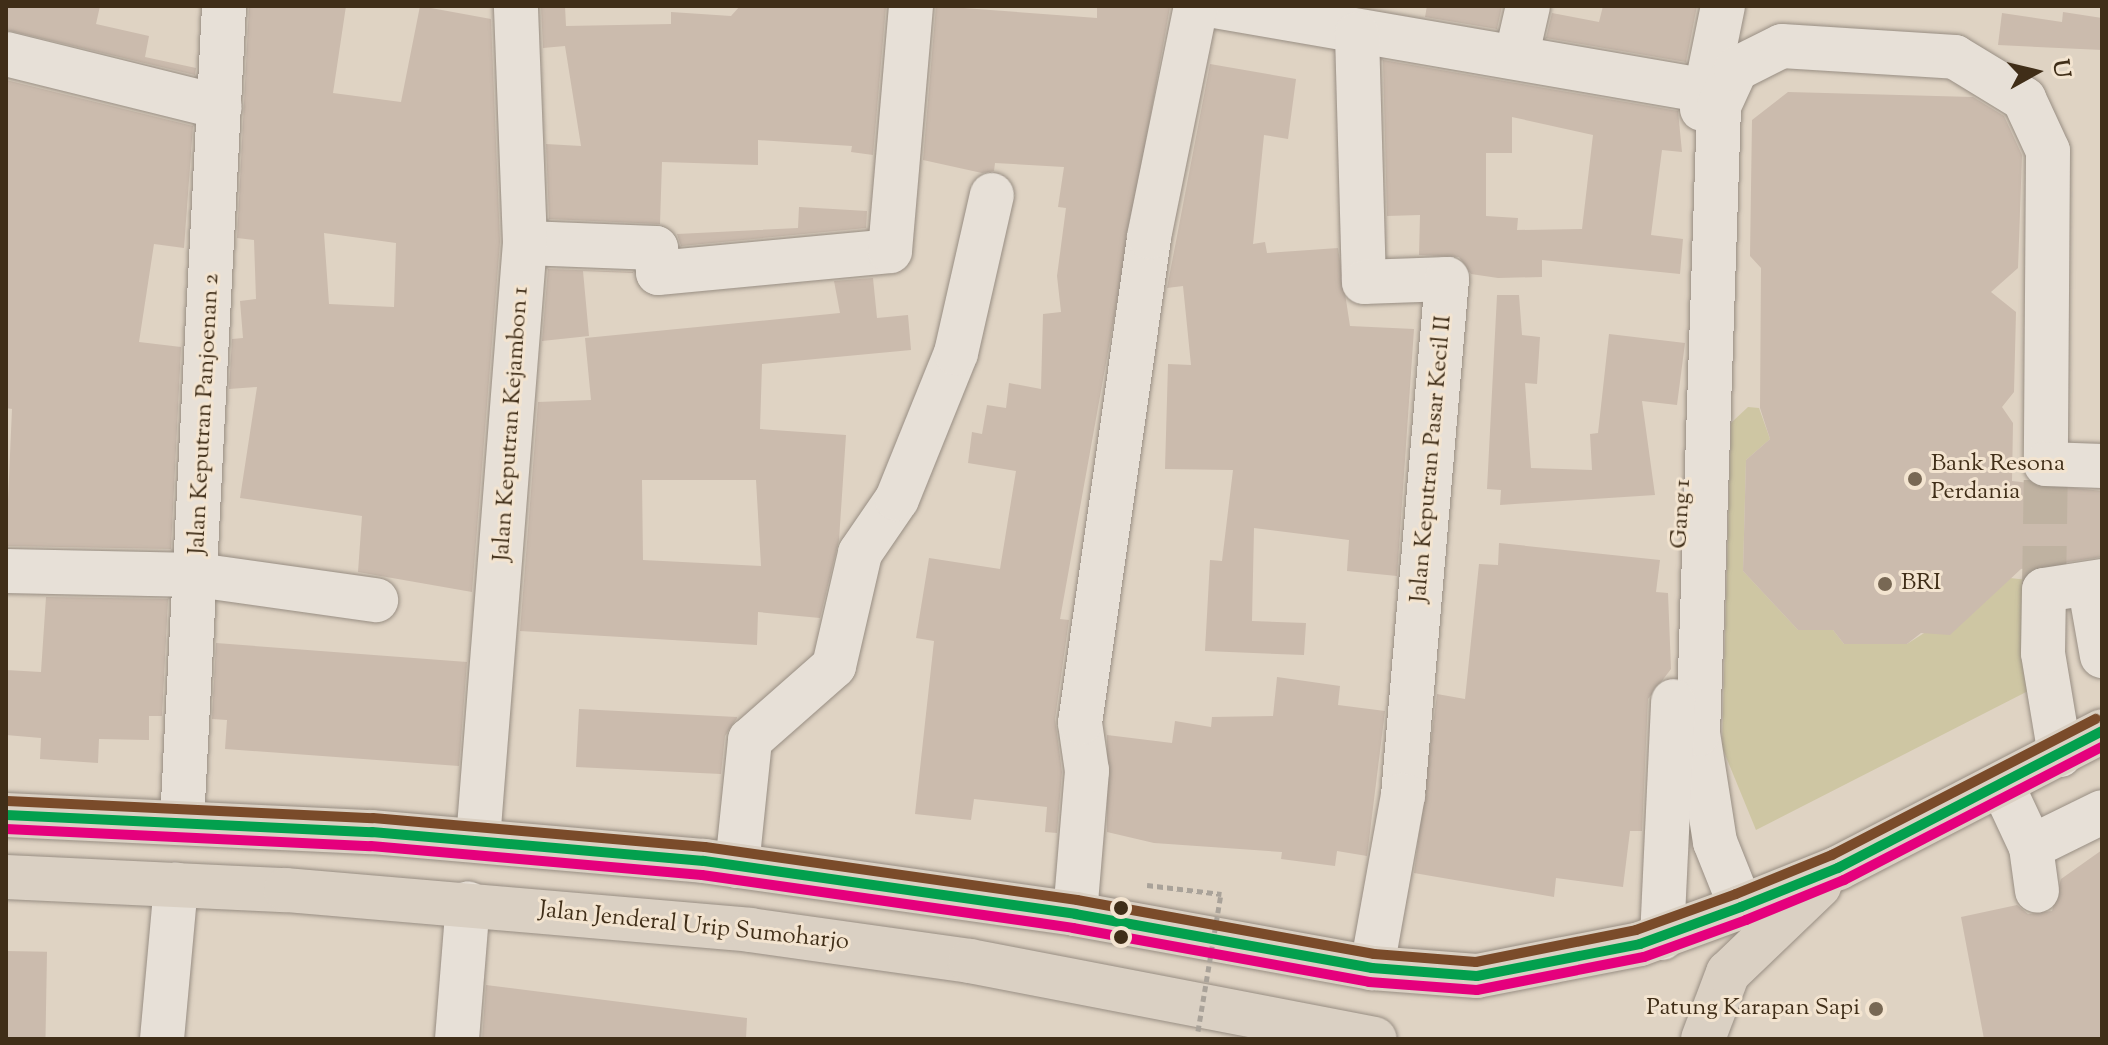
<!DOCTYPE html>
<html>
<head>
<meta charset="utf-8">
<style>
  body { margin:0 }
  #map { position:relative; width:2108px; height:1045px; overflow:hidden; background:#dfd3c3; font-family:"Sorts Mill Goudy",serif }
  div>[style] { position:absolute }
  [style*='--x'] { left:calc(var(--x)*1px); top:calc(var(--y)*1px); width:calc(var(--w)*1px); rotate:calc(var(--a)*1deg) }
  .green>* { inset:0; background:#cec6a3 }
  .building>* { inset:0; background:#cbbbad; transform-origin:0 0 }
  .minor-tunnel>* { height:44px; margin-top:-22px; transform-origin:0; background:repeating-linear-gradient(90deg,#bfb2a1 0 44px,transparent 0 66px) }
  .path>* { height:5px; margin-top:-2.5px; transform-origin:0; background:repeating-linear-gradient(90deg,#a9a299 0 6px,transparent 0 10px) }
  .roads { filter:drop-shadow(0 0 2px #988e83) drop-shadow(0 0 2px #988e83) }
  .minor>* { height:44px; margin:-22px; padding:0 22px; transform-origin:22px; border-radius:22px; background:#e7e0d7 }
  .major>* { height:44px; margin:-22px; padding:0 22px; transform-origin:22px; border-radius:22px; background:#dad0c3 }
  .path-bridge>* { height:5px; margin-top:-2.5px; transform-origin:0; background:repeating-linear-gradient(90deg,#a9a299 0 6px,transparent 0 10px) }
  .bus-1>* { height:10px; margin:-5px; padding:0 5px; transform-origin:5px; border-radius:5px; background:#03a04e }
  .bus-2>* { height:10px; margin:-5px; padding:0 5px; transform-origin:5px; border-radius:5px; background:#e5007d }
  .bus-3>* { height:10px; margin:-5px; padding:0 5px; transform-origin:5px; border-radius:5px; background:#7a4b2a }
  .dots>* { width:22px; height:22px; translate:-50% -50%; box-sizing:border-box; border:4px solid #f3e4d0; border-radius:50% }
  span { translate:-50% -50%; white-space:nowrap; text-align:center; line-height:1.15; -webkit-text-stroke:6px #f3e4d0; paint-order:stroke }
  .street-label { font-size:24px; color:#402e18 }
  .poi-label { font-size:24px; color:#402e18 }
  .left { translate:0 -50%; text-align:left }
  .right { translate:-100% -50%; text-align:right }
  .frame { position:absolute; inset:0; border:8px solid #402e18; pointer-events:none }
  .north { position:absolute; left:1996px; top:32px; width:80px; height:80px; -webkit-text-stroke:6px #f3e4d0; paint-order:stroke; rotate:82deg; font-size:22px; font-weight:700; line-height:32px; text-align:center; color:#402e18 }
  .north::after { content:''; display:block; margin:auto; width:28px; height:36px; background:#402e18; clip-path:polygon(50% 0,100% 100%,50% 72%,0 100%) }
</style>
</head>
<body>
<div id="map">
  <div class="green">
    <div style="clip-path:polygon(1748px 407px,1759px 408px,1770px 439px,1746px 460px,1743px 571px,1798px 630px,1833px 630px,1844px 644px,1907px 644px,2010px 578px,2028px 580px,2032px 689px,1756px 830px,1722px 747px,1731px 423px)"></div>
  </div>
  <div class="building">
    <div style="clip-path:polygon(6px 6px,100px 6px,96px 24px,149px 36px,145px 57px,196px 68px,195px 75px,6px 30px)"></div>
    <div style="clip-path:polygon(evenodd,249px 6px,346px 6px,333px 93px,401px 102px,420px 6px,491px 19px,500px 242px,472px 592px,358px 572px,362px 516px,240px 498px,257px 387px,229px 389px,232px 339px,243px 338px,240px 301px,256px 299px,254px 240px,237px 238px,249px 6px,324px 233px,396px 243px,394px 307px,329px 304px,324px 233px)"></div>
    <div style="clip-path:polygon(541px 6px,565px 6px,566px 26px,671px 24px,671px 12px,731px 16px,740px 6px,886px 6px,873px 155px,851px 152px,852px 146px,758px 140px,758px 165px,662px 162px,660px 224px,549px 219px,546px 144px,581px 146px,565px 46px,543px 48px)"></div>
    <div style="clip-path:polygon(936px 6px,1097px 18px,1097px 6px,1170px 7px,1060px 619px,1069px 620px,1055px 719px,1062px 772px,1057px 833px,1045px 832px,1047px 807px,974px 799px,971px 820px,915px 814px,934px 641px,916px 638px,929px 558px,1000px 569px,1016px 471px,968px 463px,972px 432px,982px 434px,987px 405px,1006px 408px,1009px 383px,1041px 389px,1043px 314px,1061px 312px,1057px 276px,1066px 208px,1058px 207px,1064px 167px,995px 163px,994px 171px,982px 173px,923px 160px)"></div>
    <div style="clip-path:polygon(1427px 6px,1502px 6px,1497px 29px,1425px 17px)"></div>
    <div style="clip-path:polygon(1603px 6px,1697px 6px,1686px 62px,1546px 38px,1552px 13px,1599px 22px)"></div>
    <div style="clip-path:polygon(2063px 12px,2102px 18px,2102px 50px,1998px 45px,2002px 13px,2062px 22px)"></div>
    <div style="clip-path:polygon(evenodd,1383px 60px,1678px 111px,1682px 152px,1662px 150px,1651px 235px,1683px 239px,1680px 274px,1542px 260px,1542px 277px,1498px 278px,1471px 274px,1459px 257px,1419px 255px,1420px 215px,1387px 216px,1383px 60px,1512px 117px,1593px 135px,1582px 229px,1517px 230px,1518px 218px,1486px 216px,1486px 153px,1512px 153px,1512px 117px)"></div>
    <div style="clip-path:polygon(1210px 64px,1296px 79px,1288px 139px,1264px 135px,1253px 244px,1265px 242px,1267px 253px,1338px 248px,1350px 326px,1414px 329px,1397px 576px,1347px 571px,1349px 540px,1254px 528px,1252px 621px,1306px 623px,1304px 655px,1205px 651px,1210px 560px,1222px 561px,1233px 470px,1165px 469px,1168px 364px,1191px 365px,1183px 286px,1167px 288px)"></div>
    <div style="clip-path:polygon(6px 80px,193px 126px,184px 248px,154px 244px,139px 342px,181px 347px,171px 549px,6px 546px,12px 409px,6px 408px)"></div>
    <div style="clip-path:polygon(1788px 92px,1973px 97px,2004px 116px,2022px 155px,2018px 268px,1991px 292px,2016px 312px,2014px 392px,2002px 407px,2013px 423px,2012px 481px,2102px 491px,2102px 557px,2021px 569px,1950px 635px,1921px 633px,1907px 644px,1844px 644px,1833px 630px,1798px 630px,1743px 571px,1746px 460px,1770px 439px,1760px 408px,1761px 268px,1750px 256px,1752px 120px)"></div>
    <div style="clip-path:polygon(799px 207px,867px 211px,866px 228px,681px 246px,677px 234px,798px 228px)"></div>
    <div style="clip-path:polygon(548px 269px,633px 272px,633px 273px,583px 271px,589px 336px,542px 341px)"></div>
    <div style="clip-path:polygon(evenodd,873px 278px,877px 318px,908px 315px,911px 350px,762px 364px,760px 429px,846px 435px,839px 540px,820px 618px,758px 612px,757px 645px,520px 631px,538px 402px,591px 400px,585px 338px,840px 313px,834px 281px,873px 278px,642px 480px,756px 480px,761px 566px,643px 560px,642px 480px)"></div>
    <div style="clip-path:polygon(1497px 295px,1519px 295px,1522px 335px,1540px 337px,1537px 384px,1525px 383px,1531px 468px,1592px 470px,1590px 434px,1598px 433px,1609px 334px,1685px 343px,1677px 405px,1642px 401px,1655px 495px,1500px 505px,1501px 490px,1487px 489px)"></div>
    <div style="clip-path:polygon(1499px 543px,1660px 560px,1656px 592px,1668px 593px,1671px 669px,1648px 699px,1642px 831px,1630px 831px,1623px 887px,1556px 878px,1554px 897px,1414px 873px,1437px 694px,1465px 699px,1479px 564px,1498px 565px)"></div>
    <div style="clip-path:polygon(46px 597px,168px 599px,162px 716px,149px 716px,149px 740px,99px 739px,98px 763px,40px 759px,41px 738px,6px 735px,6px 670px,41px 672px)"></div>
    <div style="clip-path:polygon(216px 643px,467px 662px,459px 766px,225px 749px,227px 720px,212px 719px)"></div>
    <div style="clip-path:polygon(1277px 677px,1340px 686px,1338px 705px,1385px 711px,1367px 856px,1337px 851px,1335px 866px,1281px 859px,1282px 852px,1154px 843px,1107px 832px,1107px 735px,1172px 743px,1175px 721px,1211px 727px,1212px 717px,1273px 716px)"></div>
    <div style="clip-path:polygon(579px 709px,737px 717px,737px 718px,725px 736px,721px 774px,576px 767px)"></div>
    <div style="clip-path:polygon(2102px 850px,2102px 1039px,1984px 1039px,1961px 917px,2017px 905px,2028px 914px,2052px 911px,2061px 879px)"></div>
    <div style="left:6px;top:951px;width:41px;height:88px;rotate:1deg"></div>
    <div style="clip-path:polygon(486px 985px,747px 1018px,746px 1039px,482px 1039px)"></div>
  </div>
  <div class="minor-tunnel">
    <div style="--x:2044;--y:590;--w:126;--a:-89.1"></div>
  </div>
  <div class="path">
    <div style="--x:1147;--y:885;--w:75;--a:6.9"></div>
  </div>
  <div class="roads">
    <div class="minor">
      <div style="--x:1215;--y:6;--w:495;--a:9.8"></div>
      <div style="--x:1357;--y:34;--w:248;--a:88.4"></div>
      <div style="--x:1364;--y:282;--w:83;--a:-2.1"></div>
      <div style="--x:1447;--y:279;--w:518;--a:94.87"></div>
      <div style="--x:1403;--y:795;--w:176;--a:100.2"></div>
      <div style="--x:6;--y:54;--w:220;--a:13.9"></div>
      <div style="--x:1517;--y:54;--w:49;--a:-77.1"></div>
      <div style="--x:1702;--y:109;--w:105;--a:-78.5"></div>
      <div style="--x:525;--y:243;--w:131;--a:2.2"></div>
      <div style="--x:656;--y:248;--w:25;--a:85"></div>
      <div style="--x:658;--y:273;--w:233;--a:-5.4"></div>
      <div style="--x:890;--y:251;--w:246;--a:-85.1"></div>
      <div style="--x:6;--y:571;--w:191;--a:1.2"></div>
      <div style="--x:197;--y:575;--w:181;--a:8"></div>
      <div style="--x:2090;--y:588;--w:69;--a:80"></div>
      <div style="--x:2060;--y:755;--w:103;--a:-99.5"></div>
      <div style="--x:2043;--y:653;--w:63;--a:-89.1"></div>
      <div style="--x:2044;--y:590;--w:59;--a:-8.8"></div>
      <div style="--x:2002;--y:785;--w:68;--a:64.9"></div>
      <div style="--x:2031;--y:847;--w:44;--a:82.2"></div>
      <div style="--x:182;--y:822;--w:817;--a:-87.05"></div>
      <div style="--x:478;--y:840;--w:599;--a:-85.5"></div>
      <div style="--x:525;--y:243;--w:237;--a:-92.2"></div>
      <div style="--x:2031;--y:847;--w:79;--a:-26.2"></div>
      <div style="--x:737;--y:866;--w:127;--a:-84.1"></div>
      <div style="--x:750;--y:740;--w:112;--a:-41.4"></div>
      <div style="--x:834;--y:666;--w:116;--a:-77"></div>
      <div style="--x:860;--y:553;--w:65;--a:-55.6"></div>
      <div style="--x:897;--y:499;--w:157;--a:-68"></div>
      <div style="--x:956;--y:353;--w:162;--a:-77.2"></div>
      <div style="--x:1741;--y:907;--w:70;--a:-111.8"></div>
      <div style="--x:1715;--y:842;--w:109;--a:-98.9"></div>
      <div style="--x:1698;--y:734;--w:628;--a:-88.08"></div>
      <div style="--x:1719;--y:106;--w:41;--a:-65.3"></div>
      <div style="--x:1736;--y:69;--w:51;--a:-26.6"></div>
      <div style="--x:1782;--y:46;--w:173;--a:3.6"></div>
      <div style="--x:1955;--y:57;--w:81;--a:31.3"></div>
      <div style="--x:2024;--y:99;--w:57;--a:65.2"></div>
      <div style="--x:2048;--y:151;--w:313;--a:90.4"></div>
      <div style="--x:2046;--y:464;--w:56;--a:2"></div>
      <div style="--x:1075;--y:914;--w:144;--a:-85.2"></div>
      <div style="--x:1087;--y:771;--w:49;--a:-98.3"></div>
      <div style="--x:1080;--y:723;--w:491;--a:-81.9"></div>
      <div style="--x:1149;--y:237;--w:236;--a:-78.5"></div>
      <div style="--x:1662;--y:938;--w:237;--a:-87.3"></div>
      <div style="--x:162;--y:1039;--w:155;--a:-84.8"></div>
      <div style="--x:457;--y:1039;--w:136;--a:-85.4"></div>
    </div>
    <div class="major">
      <div style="--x:6;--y:815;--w:366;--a:2.7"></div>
      <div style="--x:372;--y:832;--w:333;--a:5"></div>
      <div style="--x:704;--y:861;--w:375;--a:8.1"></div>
      <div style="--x:1075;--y:914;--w:302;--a:10.3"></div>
      <div style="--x:1372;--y:968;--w:105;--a:4.4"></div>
      <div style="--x:1477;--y:976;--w:166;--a:-11.1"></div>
      <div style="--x:1640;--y:944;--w:108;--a:-20.1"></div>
      <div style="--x:1741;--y:907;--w:105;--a:-21.9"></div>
      <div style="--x:1838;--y:868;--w:297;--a:-27.4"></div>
      <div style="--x:6;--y:877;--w:280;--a:2.7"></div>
      <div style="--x:286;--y:890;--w:466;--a:4.9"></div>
      <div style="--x:750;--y:930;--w:222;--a:8"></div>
      <div style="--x:970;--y:961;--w:412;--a:10.9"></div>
      <div style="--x:1703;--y:1039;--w:71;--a:-69.3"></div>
      <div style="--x:1728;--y:973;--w:126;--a:-43.7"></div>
    </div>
  </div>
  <div class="path-bridge">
    <div style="--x:1198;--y:1031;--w:139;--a:-80.5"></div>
  </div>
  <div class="bus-1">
    <div style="--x:6;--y:815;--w:366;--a:2.7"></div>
    <div style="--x:372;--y:832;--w:333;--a:5"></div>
    <div style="--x:704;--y:861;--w:375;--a:8.1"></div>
    <div style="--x:1075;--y:914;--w:302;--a:10.3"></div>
    <div style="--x:1372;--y:968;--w:105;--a:4.4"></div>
    <div style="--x:1477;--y:976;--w:166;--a:-11.1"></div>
    <div style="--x:1640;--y:944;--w:108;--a:-20.1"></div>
    <div style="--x:1741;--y:907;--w:105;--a:-21.9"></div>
    <div style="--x:1838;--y:868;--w:297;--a:-27.4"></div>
  </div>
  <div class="bus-2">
    <div style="--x:6;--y:829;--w:365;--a:2.7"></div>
    <div style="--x:371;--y:846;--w:332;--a:5"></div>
    <div style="--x:702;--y:875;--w:375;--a:8.1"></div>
    <div style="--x:1073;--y:928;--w:301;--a:10.3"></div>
    <div style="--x:1369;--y:982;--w:108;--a:4.2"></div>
    <div style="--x:1477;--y:990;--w:170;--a:-11.2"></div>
    <div style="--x:1644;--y:957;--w:109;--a:-19.9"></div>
    <div style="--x:1746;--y:920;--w:106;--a:-22.2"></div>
    <div style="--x:1844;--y:880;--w:290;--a:-27.3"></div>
  </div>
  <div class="bus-3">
    <div style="--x:7;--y:801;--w:366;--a:2.7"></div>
    <div style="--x:373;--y:818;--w:333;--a:5"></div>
    <div style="--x:705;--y:847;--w:376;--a:8.1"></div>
    <div style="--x:1077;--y:900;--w:302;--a:10.3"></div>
    <div style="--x:1374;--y:954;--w:102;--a:4.5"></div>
    <div style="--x:1476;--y:962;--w:163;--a:-11.3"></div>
    <div style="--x:1636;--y:930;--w:106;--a:-19.8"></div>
    <div style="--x:1736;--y:894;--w:104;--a:-22.1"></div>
    <div style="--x:1832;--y:855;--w:297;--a:-27.3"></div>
  </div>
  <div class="dots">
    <div style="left:1915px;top:479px;background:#786854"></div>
    <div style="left:1885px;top:584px;background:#786854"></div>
    <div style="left:1121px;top:908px;background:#402e18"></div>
    <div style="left:1121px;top:937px;background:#402e18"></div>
    <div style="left:1876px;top:1009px;background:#786854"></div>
  </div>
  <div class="street-label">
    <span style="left:205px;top:414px;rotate:-87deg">Jalan Keputran Panjoenan 2</span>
    <span style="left:512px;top:424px;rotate:-86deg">Jalan Keputran Kejambon 1</span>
    <span style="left:1432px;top:459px;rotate:-85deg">Jalan Keputran Pasar Kecil II</span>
    <span style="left:1682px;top:514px;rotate:-87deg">Gang 1</span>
    <span style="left:694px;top:927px;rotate:6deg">Jalan Jenderal Urip Sumoharjo</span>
  </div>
  <div class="poi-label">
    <span class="left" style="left:1931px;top:479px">Bank Resona<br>Perdania</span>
    <span class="left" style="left:1901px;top:584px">BRI</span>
    <span class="right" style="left:1860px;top:1009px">Patung Karapan Sapi</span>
  </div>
  <div class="frame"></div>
  <div class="north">U</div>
</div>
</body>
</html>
